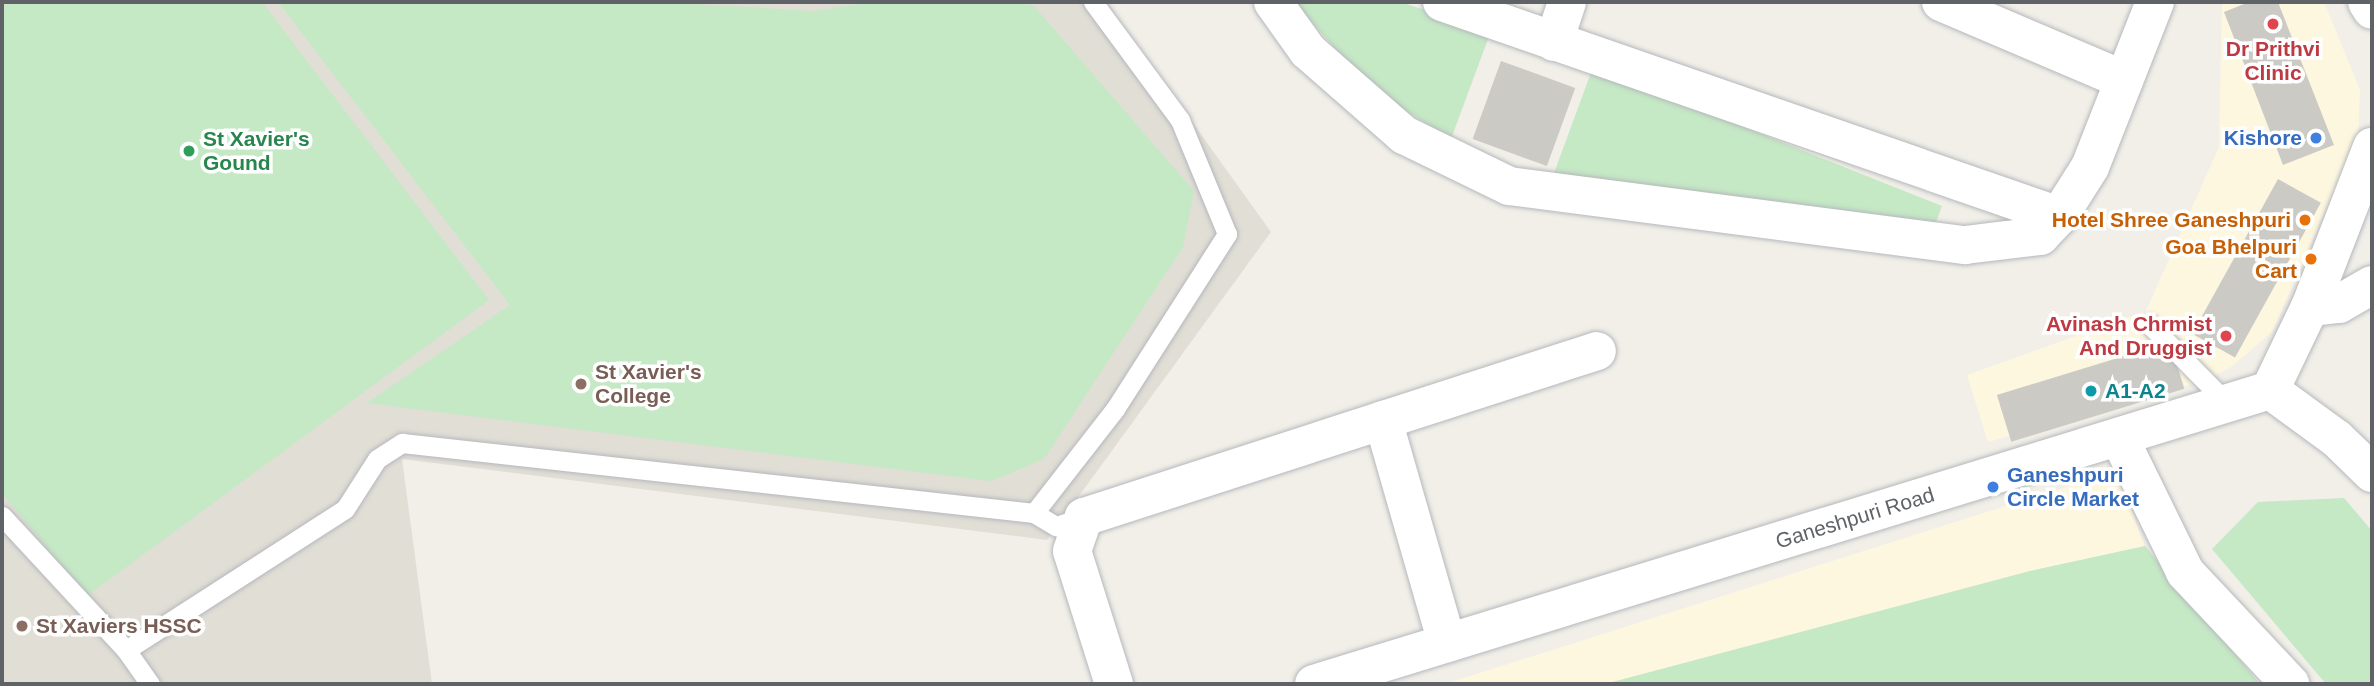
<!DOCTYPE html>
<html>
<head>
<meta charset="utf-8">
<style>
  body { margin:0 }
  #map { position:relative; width:2374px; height:686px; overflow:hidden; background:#f1efe8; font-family:Arial,sans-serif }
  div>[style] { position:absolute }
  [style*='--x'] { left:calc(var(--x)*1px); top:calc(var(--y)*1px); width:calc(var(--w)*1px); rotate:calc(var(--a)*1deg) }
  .commercial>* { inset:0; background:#fef7e0 }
  .education>* { inset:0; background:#e1ded6 }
  .green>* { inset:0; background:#c5e8c5 }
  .building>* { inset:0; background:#cccac5; transform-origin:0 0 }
  .roads { filter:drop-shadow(0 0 2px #b5b8bc) drop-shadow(0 0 2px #b5b8bc) }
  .service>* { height:19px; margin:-9.5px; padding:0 9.5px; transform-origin:9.5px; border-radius:9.5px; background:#fff }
  .minor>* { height:38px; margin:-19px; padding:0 19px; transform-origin:19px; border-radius:19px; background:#fff }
  .tertiary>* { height:38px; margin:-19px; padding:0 19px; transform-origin:19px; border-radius:19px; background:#fff }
  .dots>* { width:19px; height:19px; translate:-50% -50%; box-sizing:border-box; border:4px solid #fff; border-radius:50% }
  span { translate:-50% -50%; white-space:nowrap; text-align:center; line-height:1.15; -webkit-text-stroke:7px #fff; paint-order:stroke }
  .health-label { font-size:21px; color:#be3a42; font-weight:700 }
  .right { translate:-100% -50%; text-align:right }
  .shop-label { font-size:21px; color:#366cbe; font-weight:700 }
  .left { translate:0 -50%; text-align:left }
  .leisure-label { font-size:21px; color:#27864d; font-weight:700 }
  .food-label { font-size:21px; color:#c56008; font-weight:700 }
  .education-label { font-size:21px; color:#785e54; font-weight:700 }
  .culture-label { font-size:21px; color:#0d838f; font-weight:700 }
  .street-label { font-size:21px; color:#5f6368 }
  .frame { position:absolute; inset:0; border:4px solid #5f6368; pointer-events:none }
</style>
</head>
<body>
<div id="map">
  <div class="commercial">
    <div style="clip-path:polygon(2222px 2px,2324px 2px,2360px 90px,2358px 137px,2272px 332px,2231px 367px,2206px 380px,1988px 442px,1967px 375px,2146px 311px,2219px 147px)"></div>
    <div style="clip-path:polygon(2116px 471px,2145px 546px,2030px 571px,1605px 684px,1445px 684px)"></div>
  </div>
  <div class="education">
    <div style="clip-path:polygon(2px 2px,1106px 2px,1271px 232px,1047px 540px,402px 459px,432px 684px,2px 684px)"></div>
  </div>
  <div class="green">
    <div style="clip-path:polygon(2px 2px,262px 2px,489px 300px,87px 596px,2px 493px)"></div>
    <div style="clip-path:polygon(278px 2px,660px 2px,814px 11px,873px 2px,1015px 2px,1034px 6px,1194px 191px,1183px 247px,1044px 459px,991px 481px,367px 403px,510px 305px)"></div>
    <div style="clip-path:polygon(1294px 2px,1400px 2px,1491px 31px,1451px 139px,1371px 89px)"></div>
    <div style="clip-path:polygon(1593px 67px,1942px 206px,1932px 233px,1553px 176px)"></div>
    <div style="clip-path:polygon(2344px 498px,2372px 531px,2372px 684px,2326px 684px,2212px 549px,2258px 502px)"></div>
    <div style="clip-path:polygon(2145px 546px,2260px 684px,1605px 684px,2030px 571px)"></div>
  </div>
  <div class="building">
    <div style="clip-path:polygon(2249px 2px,2278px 2px,2334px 145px,2283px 165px,2224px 12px)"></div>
    <div style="left:1501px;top:61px;width:79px;height:83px;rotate:20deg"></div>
    <div style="left:2278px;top:179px;width:49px;height:177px;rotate:29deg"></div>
    <div style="left:2170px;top:342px;width:49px;height:181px;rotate:73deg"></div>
  </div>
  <div class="roads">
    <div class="service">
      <div style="--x:2149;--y:324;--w:108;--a:45.4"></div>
      <div style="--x:1034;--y:513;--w:132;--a:-52.1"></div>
      <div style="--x:1115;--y:409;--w:208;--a:-57.4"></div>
      <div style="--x:1227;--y:234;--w:123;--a:-112.4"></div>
      <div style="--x:1180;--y:120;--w:147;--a:-126.4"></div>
      <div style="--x:2;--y:516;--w:183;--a:47.2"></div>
      <div style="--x:126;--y:650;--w:42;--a:54.8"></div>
      <div style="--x:126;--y:650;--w:260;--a:-32.8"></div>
      <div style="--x:345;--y:509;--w:59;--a:-57.4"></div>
      <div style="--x:377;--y:459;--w:30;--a:-33"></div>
      <div style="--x:402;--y:443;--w:636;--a:6.32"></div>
      <div style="--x:1034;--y:513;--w:26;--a:31"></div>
      <div style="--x:1056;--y:526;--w:29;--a:-18"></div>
    </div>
    <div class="minor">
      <div style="--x:1273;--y:2;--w:60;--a:54.5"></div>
      <div style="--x:1308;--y:51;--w:128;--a:41.2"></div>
      <div style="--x:1404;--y:135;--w:117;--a:25.9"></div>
      <div style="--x:1509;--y:186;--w:460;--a:7.4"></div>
      <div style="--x:1965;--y:245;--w:76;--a:-6.8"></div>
      <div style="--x:2040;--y:236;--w:28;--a:-46"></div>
      <div style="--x:2059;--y:216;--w:58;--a:-57.7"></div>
      <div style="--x:2090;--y:167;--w:177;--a:-68.5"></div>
      <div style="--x:1442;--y:2;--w:653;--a:19.13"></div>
      <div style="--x:1941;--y:2;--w:199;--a:23.1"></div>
      <div style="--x:1554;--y:42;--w:42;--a:-72"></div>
      <div style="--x:2310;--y:307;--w:29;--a:-6"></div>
      <div style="--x:2339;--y:304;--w:38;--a:-30"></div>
      <div style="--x:1383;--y:420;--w:232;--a:74"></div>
      <div style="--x:2119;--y:437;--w:150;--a:63.9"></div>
      <div style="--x:2185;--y:572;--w:154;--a:46.8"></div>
      <div style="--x:1114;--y:684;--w:139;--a:-107.5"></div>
      <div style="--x:1072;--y:551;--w:36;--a:-71"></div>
      <div style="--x:1084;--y:517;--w:539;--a:-17.93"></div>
    </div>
    <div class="tertiary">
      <div style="--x:2367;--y:2;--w:9;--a:58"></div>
      <div style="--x:2270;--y:390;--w:92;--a:-64.3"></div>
      <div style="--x:2310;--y:307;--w:172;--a:-68.8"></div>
      <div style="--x:1314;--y:684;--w:1000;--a:-17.09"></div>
      <div style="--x:2270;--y:390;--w:83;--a:36.2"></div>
      <div style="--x:2337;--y:439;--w:49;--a:44.2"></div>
    </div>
  </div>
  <div class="dots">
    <div style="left:2273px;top:24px;background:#e0444e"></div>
    <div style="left:2316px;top:138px;background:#3f7fe0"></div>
    <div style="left:189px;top:151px;background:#2e9e5b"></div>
    <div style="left:2305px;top:220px;background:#e8710a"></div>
    <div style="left:2311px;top:259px;background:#e8710a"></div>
    <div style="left:2226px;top:336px;background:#e0444e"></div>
    <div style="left:581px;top:384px;background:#8d6e63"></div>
    <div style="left:2091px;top:391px;background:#0f9aa8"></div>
    <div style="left:1993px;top:487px;background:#3f7fe0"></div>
    <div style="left:22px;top:626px;background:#8d6e63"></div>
  </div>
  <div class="health-label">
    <span style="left:2273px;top:61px">Dr Prithvi<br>Clinic</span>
    <span class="right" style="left:2212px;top:336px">Avinash Chrmist<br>And Druggist</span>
  </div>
  <div class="shop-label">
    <span class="right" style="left:2302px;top:138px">Kishore</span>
    <span class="left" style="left:2007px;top:487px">Ganeshpuri<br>Circle Market</span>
  </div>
  <div class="leisure-label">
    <span class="left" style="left:203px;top:151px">St Xavier's<br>Gound</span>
  </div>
  <div class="food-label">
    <span class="right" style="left:2291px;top:220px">Hotel Shree Ganeshpuri</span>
    <span class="right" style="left:2297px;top:259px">Goa Bhelpuri<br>Cart</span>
  </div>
  <div class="education-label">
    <span class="left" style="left:595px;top:384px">St Xavier's<br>College</span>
    <span class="left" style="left:36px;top:626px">St Xaviers HSSC</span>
  </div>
  <div class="culture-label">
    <span class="left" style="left:2105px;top:391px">A1-A2</span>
  </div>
  <div class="street-label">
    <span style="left:1855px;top:518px;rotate:-17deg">Ganeshpuri Road</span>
  </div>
  <div class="frame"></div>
</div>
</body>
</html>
